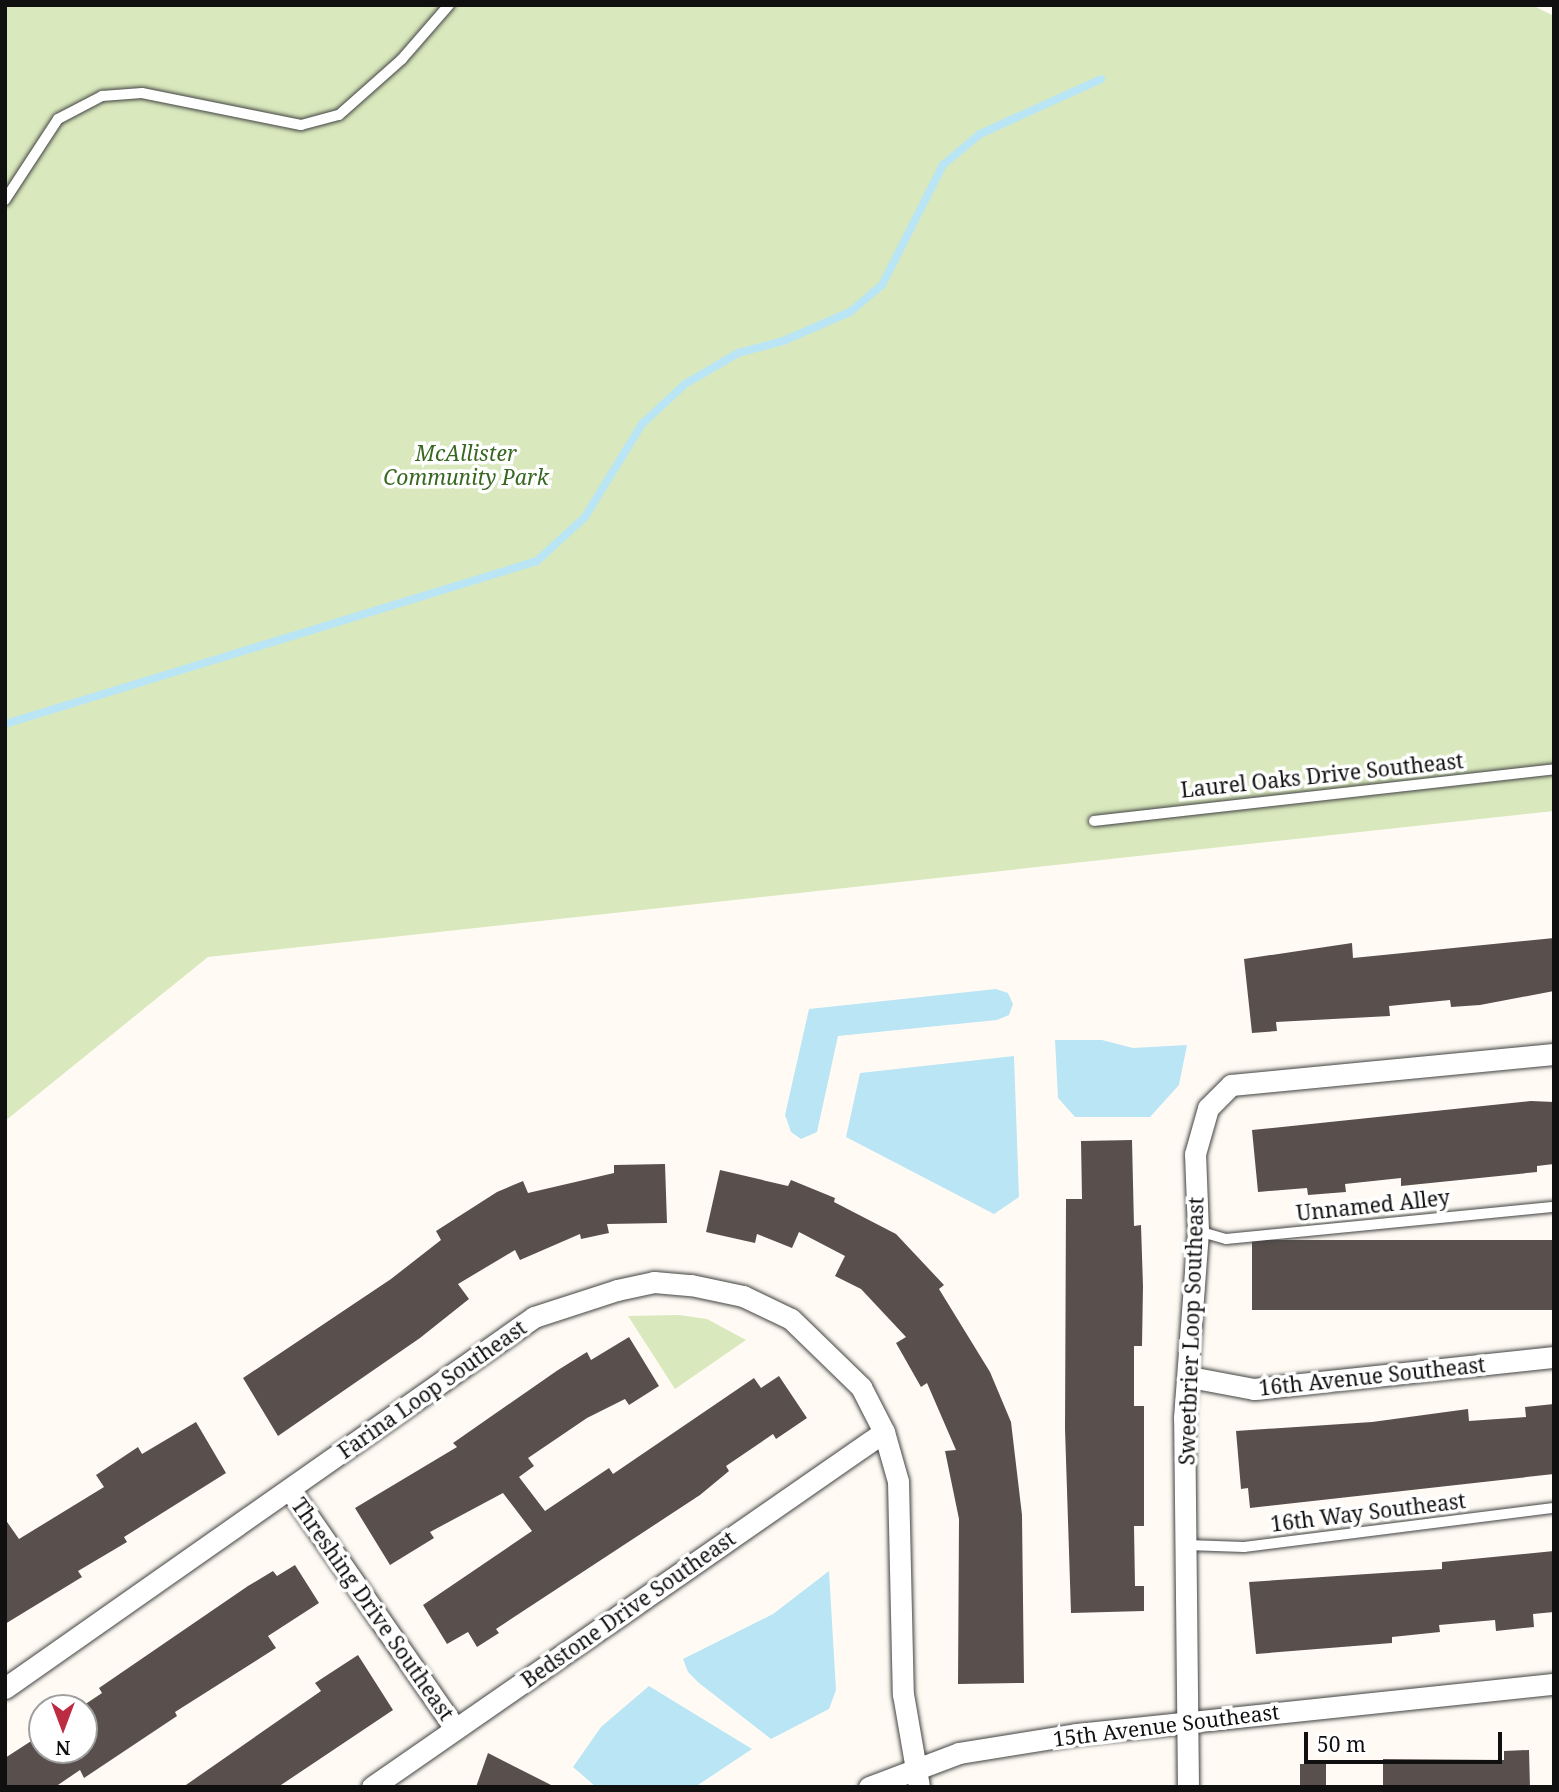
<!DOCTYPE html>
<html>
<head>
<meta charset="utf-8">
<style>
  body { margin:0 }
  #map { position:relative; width:1559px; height:1792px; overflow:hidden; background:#fffbf4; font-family:"Noto Serif",serif }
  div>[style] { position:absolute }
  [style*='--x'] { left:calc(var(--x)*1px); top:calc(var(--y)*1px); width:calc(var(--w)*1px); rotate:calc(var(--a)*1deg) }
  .green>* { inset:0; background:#d9e9bd }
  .water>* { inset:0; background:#bae5f5 }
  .stream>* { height:8px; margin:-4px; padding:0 4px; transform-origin:4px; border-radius:4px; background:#bae5f5 }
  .building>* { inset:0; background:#59504d; transform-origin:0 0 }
  .roads { filter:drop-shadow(0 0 2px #434343) drop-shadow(0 0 2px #434343) }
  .service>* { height:10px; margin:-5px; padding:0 5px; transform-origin:5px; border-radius:5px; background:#fff }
  .minor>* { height:21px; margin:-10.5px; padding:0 10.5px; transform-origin:10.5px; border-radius:10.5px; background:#fff }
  span { translate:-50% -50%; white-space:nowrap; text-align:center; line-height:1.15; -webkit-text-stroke:7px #fff; paint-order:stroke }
  .park-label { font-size:21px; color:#386721; font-style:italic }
  .street-label { font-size:21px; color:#101010 }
  .frame { position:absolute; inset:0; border:7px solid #101010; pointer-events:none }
  .north { position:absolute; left:28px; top:1694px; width:70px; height:70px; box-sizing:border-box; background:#fff; border:2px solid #9f9f9f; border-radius:50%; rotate:180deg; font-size:19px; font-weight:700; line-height:28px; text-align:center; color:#101010 }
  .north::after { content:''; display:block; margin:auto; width:24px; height:32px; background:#bd2b42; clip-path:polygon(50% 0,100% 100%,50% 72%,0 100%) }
  .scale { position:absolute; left:1304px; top:1732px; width:198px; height:32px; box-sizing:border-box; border:4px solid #101010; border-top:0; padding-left:9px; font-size:21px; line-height:24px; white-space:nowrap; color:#101010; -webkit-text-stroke:5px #fff; paint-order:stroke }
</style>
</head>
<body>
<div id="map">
  <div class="green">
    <div style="clip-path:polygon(5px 5px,1532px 5px,1554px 16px,1554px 811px,208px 957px,5px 1121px)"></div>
    <div style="clip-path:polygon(679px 1315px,707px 1319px,746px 1340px,675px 1389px,628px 1316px)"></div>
  </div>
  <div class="water">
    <div style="clip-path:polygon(996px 989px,1008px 993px,1013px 1004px,1009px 1015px,997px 1020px,838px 1036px,817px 1132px,801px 1139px,791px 1132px,785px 1115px,809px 1009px)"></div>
    <div style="clip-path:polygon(1055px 1040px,1102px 1040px,1133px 1048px,1187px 1045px,1179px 1085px,1150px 1117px,1075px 1117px,1058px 1098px)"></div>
    <div style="clip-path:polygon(1014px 1056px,1019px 1197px,994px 1214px,846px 1137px,860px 1073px)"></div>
    <div style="clip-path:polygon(829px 1571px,836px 1690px,829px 1709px,771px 1739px,699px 1683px,688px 1672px,683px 1659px,773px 1614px)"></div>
    <div style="clip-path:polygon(649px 1686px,752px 1749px,695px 1787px,596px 1787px,573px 1767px,601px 1727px)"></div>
  </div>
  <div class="stream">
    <div style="--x:5;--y:724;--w:556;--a:-17.03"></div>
    <div style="--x:537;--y:561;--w:65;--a:-42.5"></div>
    <div style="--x:585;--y:517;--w:109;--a:-58.5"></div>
    <div style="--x:642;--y:424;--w:59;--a:-42.9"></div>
    <div style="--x:685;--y:384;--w:61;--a:-30.3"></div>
    <div style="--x:738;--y:353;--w:47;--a:-14.9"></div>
    <div style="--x:783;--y:341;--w:73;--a:-23.4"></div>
    <div style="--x:850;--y:312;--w:42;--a:-40.2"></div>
    <div style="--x:882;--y:285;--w:135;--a:-63.1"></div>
    <div style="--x:943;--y:165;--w:48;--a:-40"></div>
    <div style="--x:980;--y:134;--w:133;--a:-24.4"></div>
  </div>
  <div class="building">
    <div style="clip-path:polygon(1554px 938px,1554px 991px,1480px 1005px,1451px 1007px,1450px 1000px,1389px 1006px,1390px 1016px,1276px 1022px,1277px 1031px,1252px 1033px,1244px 959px,1352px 943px,1353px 958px)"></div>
    <div style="clip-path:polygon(1531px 1101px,1554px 1102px,1554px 1164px,1537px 1166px,1537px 1172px,1401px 1186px,1401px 1178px,1345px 1184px,1346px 1192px,1308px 1195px,1307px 1188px,1258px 1192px,1252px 1130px)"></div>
    <div style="clip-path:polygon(1132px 1140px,1134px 1226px,1141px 1225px,1143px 1286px,1142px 1346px,1134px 1346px,1134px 1406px,1144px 1406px,1144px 1526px,1134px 1526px,1135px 1586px,1144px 1586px,1144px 1611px,1071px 1613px,1065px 1429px,1066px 1199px,1082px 1199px,1081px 1141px)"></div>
    <div style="clip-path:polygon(665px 1164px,667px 1223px,607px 1224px,609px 1233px,581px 1239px,580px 1234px,520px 1260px,515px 1250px,458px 1284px,469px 1299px,420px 1338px,278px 1436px,243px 1378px,391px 1279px,441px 1240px,436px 1231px,497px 1192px,523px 1181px,528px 1193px,614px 1173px,614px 1165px)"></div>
    <div style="clip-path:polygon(720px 1170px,788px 1186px,791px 1180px,835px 1198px,834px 1202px,896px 1234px,944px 1285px,939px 1289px,990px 1372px,1011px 1422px,1022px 1515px,1024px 1683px,958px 1684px,959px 1519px,945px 1451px,956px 1450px,927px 1383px,921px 1387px,896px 1343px,906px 1337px,861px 1289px,835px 1276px,845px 1256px,799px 1232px,792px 1248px,757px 1234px,755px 1243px,706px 1232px)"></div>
    <div style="left:1554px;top:1240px;width:70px;height:302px;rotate:90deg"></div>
    <div style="clip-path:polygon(629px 1337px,659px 1386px,629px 1405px,625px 1399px,587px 1418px,528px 1458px,534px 1466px,519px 1477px,545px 1511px,609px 1468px,613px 1474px,754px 1378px,761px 1388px,779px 1376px,807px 1418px,776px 1439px,773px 1434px,726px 1466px,729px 1471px,700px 1495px,496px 1629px,499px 1633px,477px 1647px,468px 1632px,447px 1644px,423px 1605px,532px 1531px,503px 1493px,430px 1532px,434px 1538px,390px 1565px,355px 1508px,457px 1447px,453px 1443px,558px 1370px,587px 1352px,591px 1360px)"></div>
    <div style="clip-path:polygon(1554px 1404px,1554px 1474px,1250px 1508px,1248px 1488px,1241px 1489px,1236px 1431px,1372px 1422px,1468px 1409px,1469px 1421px,1526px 1417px,1525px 1407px)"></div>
    <div style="clip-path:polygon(196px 1422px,226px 1473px,124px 1537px,127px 1542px,78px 1571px,82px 1577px,5px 1624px,5px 1519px,19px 1539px,104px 1487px,96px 1475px,138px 1447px,142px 1454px)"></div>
    <div style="clip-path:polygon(1554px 1551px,1554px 1612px,1533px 1614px,1534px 1627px,1496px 1631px,1495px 1620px,1439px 1625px,1440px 1632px,1392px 1637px,1392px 1643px,1256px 1654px,1249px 1582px,1442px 1569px,1442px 1562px)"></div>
    <div style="clip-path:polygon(295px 1565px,319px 1603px,268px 1636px,276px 1648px,175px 1712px,177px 1716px,84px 1778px,80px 1770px,55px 1787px,5px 1787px,5px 1758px,42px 1734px,42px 1750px,84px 1750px,84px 1705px,102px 1693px,99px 1688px,248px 1586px,273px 1571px,277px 1576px)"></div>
    <div style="clip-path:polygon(358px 1655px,393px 1710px,278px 1787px,183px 1787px,321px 1691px,315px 1683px)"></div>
    <div style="clip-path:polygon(1529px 1750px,1530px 1787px,1383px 1787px,1383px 1759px,1504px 1760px,1504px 1751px)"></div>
    <div style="clip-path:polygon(488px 1753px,555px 1787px,476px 1787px)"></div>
    <div style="left:1300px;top:1764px;width:26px;height:23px"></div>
  </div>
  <div class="roads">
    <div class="service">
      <div style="--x:5;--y:200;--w:97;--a:-56.8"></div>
      <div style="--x:58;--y:119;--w:50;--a:-27.6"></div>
      <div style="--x:102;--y:96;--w:40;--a:-4.3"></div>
      <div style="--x:142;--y:93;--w:162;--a:11.4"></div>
      <div style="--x:301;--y:125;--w:39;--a:-15"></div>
      <div style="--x:339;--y:115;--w:84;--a:-41.6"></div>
      <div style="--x:402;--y:59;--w:72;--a:-49"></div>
      <div style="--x:1094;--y:821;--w:463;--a:-6.4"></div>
      <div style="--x:1198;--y:1231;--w:29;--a:16"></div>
      <div style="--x:1226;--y:1239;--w:330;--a:-5.6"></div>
      <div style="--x:1187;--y:1545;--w:57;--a:2"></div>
      <div style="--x:1244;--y:1547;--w:312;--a:-7.2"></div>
    </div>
    <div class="minor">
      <div style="--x:1190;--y:1377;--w:65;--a:10.6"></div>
      <div style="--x:1254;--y:1389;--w:302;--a:-6.1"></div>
      <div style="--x:290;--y:1490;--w:290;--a:55.3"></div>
      <div style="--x:5;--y:1688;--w:646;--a:-35.04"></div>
      <div style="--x:534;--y:1317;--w:87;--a:-18"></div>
      <div style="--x:617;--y:1290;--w:38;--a:-12"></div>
      <div style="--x:654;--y:1282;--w:37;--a:5"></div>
      <div style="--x:691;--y:1285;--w:53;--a:11.9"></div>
      <div style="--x:743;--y:1296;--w:53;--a:25.6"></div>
      <div style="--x:791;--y:1319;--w:98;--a:44.2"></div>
      <div style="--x:861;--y:1387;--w:51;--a:62.9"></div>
      <div style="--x:884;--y:1432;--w:51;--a:74.1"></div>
      <div style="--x:898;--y:1481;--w:213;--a:88.7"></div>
      <div style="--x:903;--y:1694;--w:94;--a:80.2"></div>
      <div style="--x:372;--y:1787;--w:623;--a:-34.74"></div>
      <div style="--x:869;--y:1787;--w:96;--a:-20.7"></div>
      <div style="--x:959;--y:1753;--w:119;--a:-9.2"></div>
      <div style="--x:1076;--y:1734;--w:481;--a:-6"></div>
      <div style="--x:1188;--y:1787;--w:369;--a:-90.6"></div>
      <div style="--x:1184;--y:1418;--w:188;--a:-85.7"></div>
      <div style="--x:1198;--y:1231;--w:77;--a:-92.2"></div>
      <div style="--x:1195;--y:1154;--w:48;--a:-74.2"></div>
      <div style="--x:1208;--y:1108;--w:33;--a:-45"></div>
      <div style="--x:1231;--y:1085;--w:324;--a:-5.5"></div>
    </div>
  </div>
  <div class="park-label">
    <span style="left:466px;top:465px">McAllister<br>Community Park</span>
  </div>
  <div class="street-label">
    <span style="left:1322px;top:775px;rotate:-6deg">Laurel Oaks Drive Southeast</span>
    <span style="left:1373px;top:1205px;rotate:-6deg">Unnamed Alley</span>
    <span style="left:1191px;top:1331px;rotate:-88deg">Sweetbrier Loop Southeast</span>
    <span style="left:1372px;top:1376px;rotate:-6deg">16th Avenue Southeast</span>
    <span style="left:432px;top:1389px;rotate:-35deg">Farina Loop Southeast</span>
    <span style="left:1368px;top:1512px;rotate:-7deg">16th Way Southeast</span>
    <span style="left:373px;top:1609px;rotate:55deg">Threshing Drive Southeast</span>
    <span style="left:628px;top:1609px;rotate:-35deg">Bedstone Drive Southeast</span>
    <span style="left:1166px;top:1725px;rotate:-7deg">15th Avenue Southeast</span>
  </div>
  <div class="frame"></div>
  <div class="north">N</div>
  <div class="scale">50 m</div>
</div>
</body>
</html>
